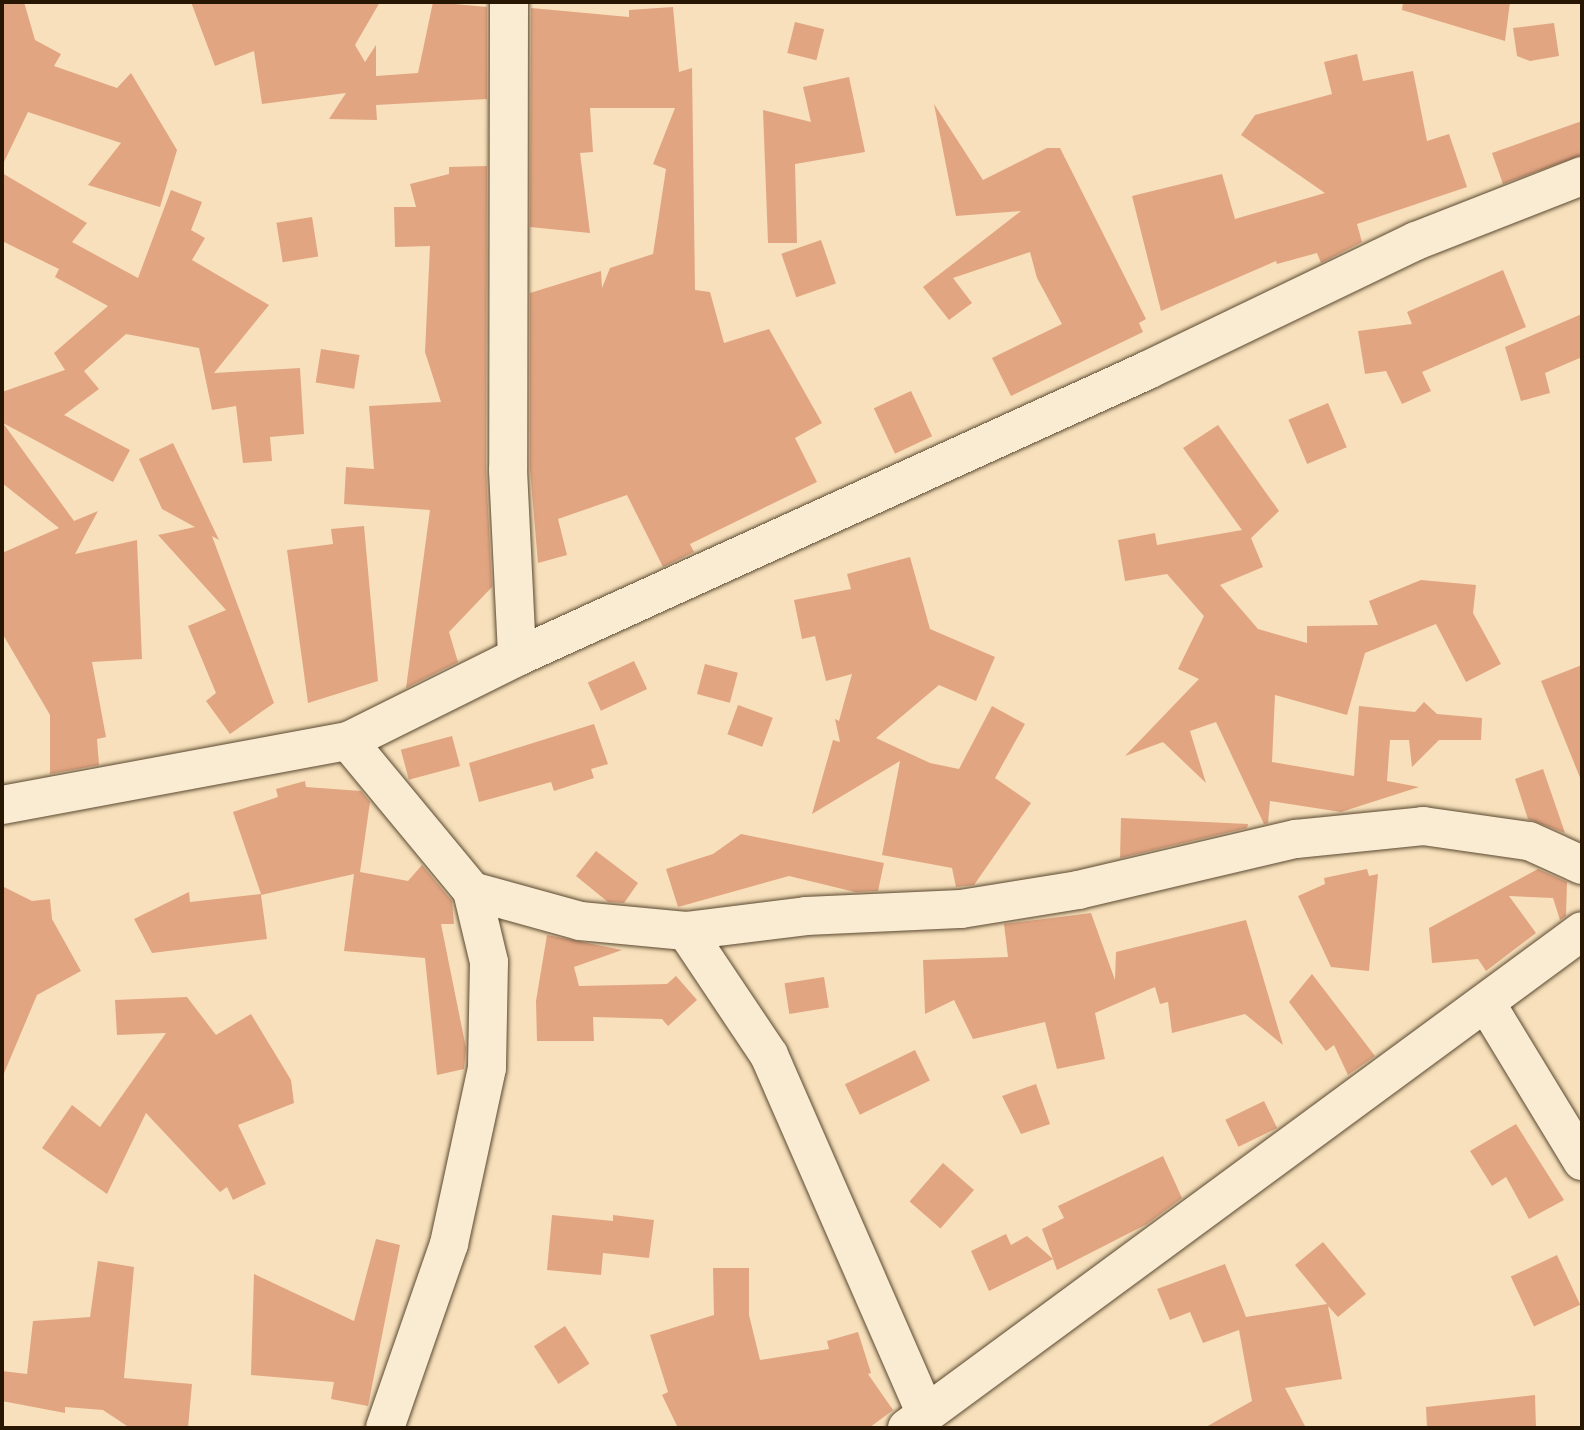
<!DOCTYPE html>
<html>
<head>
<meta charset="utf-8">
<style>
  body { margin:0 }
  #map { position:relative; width:1584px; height:1430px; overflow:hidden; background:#f7e0bb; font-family:"Sorts Mill Goudy",serif }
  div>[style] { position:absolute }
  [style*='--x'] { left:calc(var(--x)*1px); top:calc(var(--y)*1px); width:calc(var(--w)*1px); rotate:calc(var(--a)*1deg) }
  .building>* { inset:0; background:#e2a582; transform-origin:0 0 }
  .roads { filter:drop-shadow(0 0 2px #5b4930) drop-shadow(0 0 2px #5b4930) }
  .minor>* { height:38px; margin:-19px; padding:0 19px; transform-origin:19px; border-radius:19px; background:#faebd3 }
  span { translate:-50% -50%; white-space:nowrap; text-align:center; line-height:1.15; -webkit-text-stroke:5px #faebd3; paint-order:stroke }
  .frame { position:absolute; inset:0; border:4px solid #271702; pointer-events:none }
</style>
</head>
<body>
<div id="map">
  <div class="building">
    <div style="clip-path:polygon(2px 2px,24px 2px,35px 40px,61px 54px,54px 66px,117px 88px,131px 73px,177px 150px,160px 207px,88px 185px,121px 143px,28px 112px,2px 166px)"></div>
    <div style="clip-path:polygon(191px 2px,380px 2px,355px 45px,365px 62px,376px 45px,376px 76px,418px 73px,433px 2px,487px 7px,487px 99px,376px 105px,377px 120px,329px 119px,346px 93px,262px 104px,254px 51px,215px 66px)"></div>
    <div style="clip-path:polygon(1403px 2px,1510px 2px,1505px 41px,1402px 10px)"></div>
    <div style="clip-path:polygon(673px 7px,679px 72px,692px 68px,695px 290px,710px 292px,724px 343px,769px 329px,822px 423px,795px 438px,817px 482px,690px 544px,694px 552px,663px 567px,627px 495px,558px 519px,567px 555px,538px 563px,530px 469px,530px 293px,601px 271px,602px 288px,610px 268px,653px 254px,666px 169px,653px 164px,675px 108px,590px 108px,593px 152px,580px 153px,590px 233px,530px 227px,531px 8px,629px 17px,629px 10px)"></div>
    <div style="left:795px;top:22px;width:30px;height:32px;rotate:14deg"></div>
    <div style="clip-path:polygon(1554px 23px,1559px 56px,1530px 61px,1517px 56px,1513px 28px)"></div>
    <div style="clip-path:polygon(1357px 54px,1363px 81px,1413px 71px,1427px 141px,1449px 134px,1467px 187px,1357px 224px,1362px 242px,1321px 263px,1317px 253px,1277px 264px,1276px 261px,1161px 311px,1132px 196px,1222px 174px,1235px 219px,1325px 193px,1241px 135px,1255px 115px,1332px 94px,1324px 62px)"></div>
    <div style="clip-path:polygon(849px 77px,865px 152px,795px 164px,797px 243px,768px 243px,763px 110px,811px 122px,803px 87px)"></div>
    <div style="clip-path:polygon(934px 104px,983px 180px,1047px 148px,1060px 148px,1146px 319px,1139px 323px,1143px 332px,1011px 396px,992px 358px,1062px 324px,1037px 278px,1030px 252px,953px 278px,972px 303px,949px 320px,923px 287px,1021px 211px,956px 216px)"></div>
    <div style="clip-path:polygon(1582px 121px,1582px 155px,1503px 184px,1492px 153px)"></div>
    <div style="clip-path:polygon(487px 166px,486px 470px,492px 587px,449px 632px,458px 662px,406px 688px,430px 510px,344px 504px,346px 467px,374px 469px,369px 406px,441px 402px,425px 352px,430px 246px,395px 247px,394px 207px,416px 207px,410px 184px,449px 174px,449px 167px)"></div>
    <div style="clip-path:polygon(2px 173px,87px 223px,72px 242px,138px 278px,171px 190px,202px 202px,191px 230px,205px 238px,192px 260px,269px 305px,214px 373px,300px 368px,304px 434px,270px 437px,272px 461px,243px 463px,236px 406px,212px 410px,199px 348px,126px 334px,84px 371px,99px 389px,64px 415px,130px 450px,113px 482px,3px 423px,74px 521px,98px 511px,75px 554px,137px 540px,142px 659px,92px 662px,106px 737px,97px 739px,99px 765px,50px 774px,50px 715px,2px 633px,2px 553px,59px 528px,2px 483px,2px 392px,65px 370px,54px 353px,108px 306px,55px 277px,59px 269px,2px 241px)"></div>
    <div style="left:312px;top:217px;width:40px;height:36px;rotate:81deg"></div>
    <div style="left:821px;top:240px;width:46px;height:42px;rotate:71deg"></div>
    <div style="clip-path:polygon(1503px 270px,1526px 327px,1422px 372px,1431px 391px,1402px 404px,1386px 371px,1365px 374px,1358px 331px,1412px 324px,1407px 312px)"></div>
    <div style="clip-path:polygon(1582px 314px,1582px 357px,1545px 373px,1550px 393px,1521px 401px,1505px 347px)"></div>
    <div style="left:321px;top:349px;width:39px;height:34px;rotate:9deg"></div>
    <div style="left:911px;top:391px;width:50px;height:41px;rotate:65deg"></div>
    <div style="left:1328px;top:403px;width:48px;height:43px;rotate:67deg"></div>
    <div style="clip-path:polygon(1218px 425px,1279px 511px,1251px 538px,1263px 567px,1220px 585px,1258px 629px,1307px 643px,1307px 626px,1378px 625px,1369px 601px,1421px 580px,1476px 585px,1473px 613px,1501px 664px,1466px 682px,1436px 624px,1365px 653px,1347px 715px,1275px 695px,1272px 762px,1354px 776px,1359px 706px,1415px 712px,1424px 702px,1437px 714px,1482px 718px,1481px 740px,1439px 740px,1412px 767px,1409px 740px,1390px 740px,1387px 781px,1419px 787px,1341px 812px,1270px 801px,1268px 823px,1264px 824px,1216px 722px,1190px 731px,1206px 783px,1163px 742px,1125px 756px,1199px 679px,1178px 669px,1204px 616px,1167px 574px,1125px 581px,1118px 540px,1155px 533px,1157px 545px,1242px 530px,1183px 448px)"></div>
    <div style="clip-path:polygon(173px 443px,219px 540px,212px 536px,274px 703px,230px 734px,206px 701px,216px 693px,188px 626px,226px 610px,158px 535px,195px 527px,162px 509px,139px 459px)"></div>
    <div style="clip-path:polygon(364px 526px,378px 681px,308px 703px,287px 550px,333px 544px,331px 529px)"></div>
    <div style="clip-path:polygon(910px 557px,930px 629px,995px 657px,976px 701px,939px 685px,876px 738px,930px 763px,959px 769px,992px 706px,1025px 724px,995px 778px,1031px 803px,974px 885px,956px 887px,952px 868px,882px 855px,900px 761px,812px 814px,833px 740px,840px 742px,835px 719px,839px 721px,852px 674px,826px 681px,815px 636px,802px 639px,794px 600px,851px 589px,847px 574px)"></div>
    <div style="left:634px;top:661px;width:31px;height:51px;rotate:65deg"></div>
    <div style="left:705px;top:664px;width:34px;height:31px;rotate:15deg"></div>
    <div style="clip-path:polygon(1582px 665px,1582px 780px,1581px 780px,1541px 681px)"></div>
    <div style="left:738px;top:705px;width:37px;height:31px;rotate:20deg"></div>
    <div style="clip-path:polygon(594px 724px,608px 764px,591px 769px,594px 778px,554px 791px,551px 782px,479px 802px,469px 763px)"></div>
    <div style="left:452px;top:736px;width:31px;height:53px;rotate:75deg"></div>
    <div style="clip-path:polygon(1543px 769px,1565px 833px,1528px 819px,1515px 779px)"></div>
    <div style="clip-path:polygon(305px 781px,306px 787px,361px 791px,370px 802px,360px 872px,408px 881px,422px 865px,452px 901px,454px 924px,441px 924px,466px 1048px,464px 1069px,437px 1075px,425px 958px,344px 951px,354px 874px,261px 895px,267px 939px,152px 953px,134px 919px,189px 892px,190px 902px,261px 894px,233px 812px,278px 797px,276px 789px)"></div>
    <div style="clip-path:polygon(1121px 818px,1248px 824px,1247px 828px,1120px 858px)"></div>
    <div style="clip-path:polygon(741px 834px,884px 863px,878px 891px,855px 892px,789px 876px,678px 907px,666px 869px,713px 854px)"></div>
    <div style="clip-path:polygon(596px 851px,638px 883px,624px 903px,608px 902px,576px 876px)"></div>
    <div style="clip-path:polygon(1367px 869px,1369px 876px,1378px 874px,1369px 971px,1331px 967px,1298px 896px,1325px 884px,1324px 878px)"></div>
    <div style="clip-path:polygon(1538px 869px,1567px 882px,1566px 916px,1560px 920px,1553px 898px,1509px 896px,1536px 933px,1486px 971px,1478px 959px,1432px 963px,1429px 928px)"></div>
    <div style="clip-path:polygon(2px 886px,32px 901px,50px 899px,52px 919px,81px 971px,37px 995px,2px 1078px)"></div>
    <div style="clip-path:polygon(1091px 913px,1115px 980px,1116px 952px,1246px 920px,1283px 1045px,1245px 1014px,1172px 1033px,1168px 1002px,1160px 1004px,1155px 987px,1095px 1013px,1105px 1059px,1057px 1069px,1045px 1022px,973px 1039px,954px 1000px,925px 1014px,923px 960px,1008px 957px,1004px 924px)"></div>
    <div style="clip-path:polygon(547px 935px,622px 950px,574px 967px,579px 986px,667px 984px,676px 976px,697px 1000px,668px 1026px,662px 1019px,593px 1017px,594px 1041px,537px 1041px,536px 1001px)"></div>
    <div style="clip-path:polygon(1312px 974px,1375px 1056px,1348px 1075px,1334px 1045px,1326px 1051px,1289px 1002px)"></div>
    <div style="left:824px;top:977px;width:31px;height:40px;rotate:81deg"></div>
    <div style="clip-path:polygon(187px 997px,216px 1035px,251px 1014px,291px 1080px,294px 1103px,238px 1125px,266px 1184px,233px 1200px,227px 1187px,220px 1192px,146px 1113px,107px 1194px,42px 1148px,72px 1105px,100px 1127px,166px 1033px,117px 1035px,115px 1000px)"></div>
    <div style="left:915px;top:1050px;width:34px;height:78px;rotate:64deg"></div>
    <div style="clip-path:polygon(1036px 1084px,1050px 1124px,1021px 1134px,1002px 1096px)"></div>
    <div style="left:1264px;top:1101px;width:30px;height:43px;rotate:64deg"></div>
    <div style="clip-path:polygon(1516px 1124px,1564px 1200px,1529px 1219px,1506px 1177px,1492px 1186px,1470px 1151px)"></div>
    <div style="clip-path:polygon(1163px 1156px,1182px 1198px,1147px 1224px,1057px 1270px,1053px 1259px,989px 1291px,971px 1251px,1006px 1234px,1011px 1245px,1027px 1236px,1053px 1259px,1042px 1229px,1064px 1218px,1058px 1206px)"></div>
    <div style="left:943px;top:1163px;width:41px;height:51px;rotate:41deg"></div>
    <div style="clip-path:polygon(552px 1215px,613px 1221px,613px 1215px,654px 1220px,649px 1258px,603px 1253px,601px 1275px,547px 1270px)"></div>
    <div style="clip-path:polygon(376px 1239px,400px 1245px,368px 1406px,331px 1399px,334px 1382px,251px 1375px,254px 1274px,354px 1321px)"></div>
    <div style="clip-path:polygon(1323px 1242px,1366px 1294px,1338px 1317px,1328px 1306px,1342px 1379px,1285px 1388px,1306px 1428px,1204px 1428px,1252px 1401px,1239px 1330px,1203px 1343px,1190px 1312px,1170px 1320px,1157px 1289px,1225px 1264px,1246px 1317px,1327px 1304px,1295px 1265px)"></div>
    <div style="left:1557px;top:1255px;width:55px;height:51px;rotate:65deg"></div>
    <div style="clip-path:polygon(98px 1261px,134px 1267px,124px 1378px,192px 1384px,188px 1428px,130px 1428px,103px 1410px,65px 1407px,65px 1413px,2px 1401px,2px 1371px,27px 1374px,33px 1321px,90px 1317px)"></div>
    <div style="clip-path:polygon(713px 1268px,749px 1268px,749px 1315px,760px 1360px,829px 1349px,827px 1341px,858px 1332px,871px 1373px,868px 1374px,893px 1410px,869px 1428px,678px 1428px,662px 1395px,668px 1392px,650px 1335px,714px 1315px)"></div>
    <div style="left:565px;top:1326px;width:45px;height:37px;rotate:57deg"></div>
    <div style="clip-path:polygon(1535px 1395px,1536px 1428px,1427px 1428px,1426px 1407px)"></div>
  </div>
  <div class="roads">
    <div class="minor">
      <div style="--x:509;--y:2;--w:468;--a:90.1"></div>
      <div style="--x:508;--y:470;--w:187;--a:87.2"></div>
      <div style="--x:348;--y:741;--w:195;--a:50.4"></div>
      <div style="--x:472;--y:891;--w:73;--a:76.5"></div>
      <div style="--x:489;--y:962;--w:106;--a:91.1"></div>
      <div style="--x:487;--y:1068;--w:180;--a:102.2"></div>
      <div style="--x:449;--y:1244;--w:195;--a:109.2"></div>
      <div style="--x:2;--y:805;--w:352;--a:-10.5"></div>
      <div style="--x:348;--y:741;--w:189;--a:-26.4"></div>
      <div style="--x:517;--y:657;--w:693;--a:-24.46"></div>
      <div style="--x:1148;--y:370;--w:297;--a:-25.7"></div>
      <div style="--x:1416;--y:241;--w:178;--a:-21.4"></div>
      <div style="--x:472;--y:891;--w:112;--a:15.5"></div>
      <div style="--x:580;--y:921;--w:106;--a:5.4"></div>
      <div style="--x:686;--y:931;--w:121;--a:-7.1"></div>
      <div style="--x:806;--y:916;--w:155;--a:-2.6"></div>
      <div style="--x:961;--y:909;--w:119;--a:-9.2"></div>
      <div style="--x:1078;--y:890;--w:224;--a:-13.2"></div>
      <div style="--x:1296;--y:839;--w:128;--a:-5.8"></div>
      <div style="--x:1423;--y:826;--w:107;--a:8.1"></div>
      <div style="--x:1529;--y:841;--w:58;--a:24.4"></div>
      <div style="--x:686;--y:931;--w:149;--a:56.2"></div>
      <div style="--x:769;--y:1055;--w:392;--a:66.4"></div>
      <div style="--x:1486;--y:1003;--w:185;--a:58.7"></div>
      <div style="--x:907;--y:1428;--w:838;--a:-36.36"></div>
    </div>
  </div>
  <div class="frame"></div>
</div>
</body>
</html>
